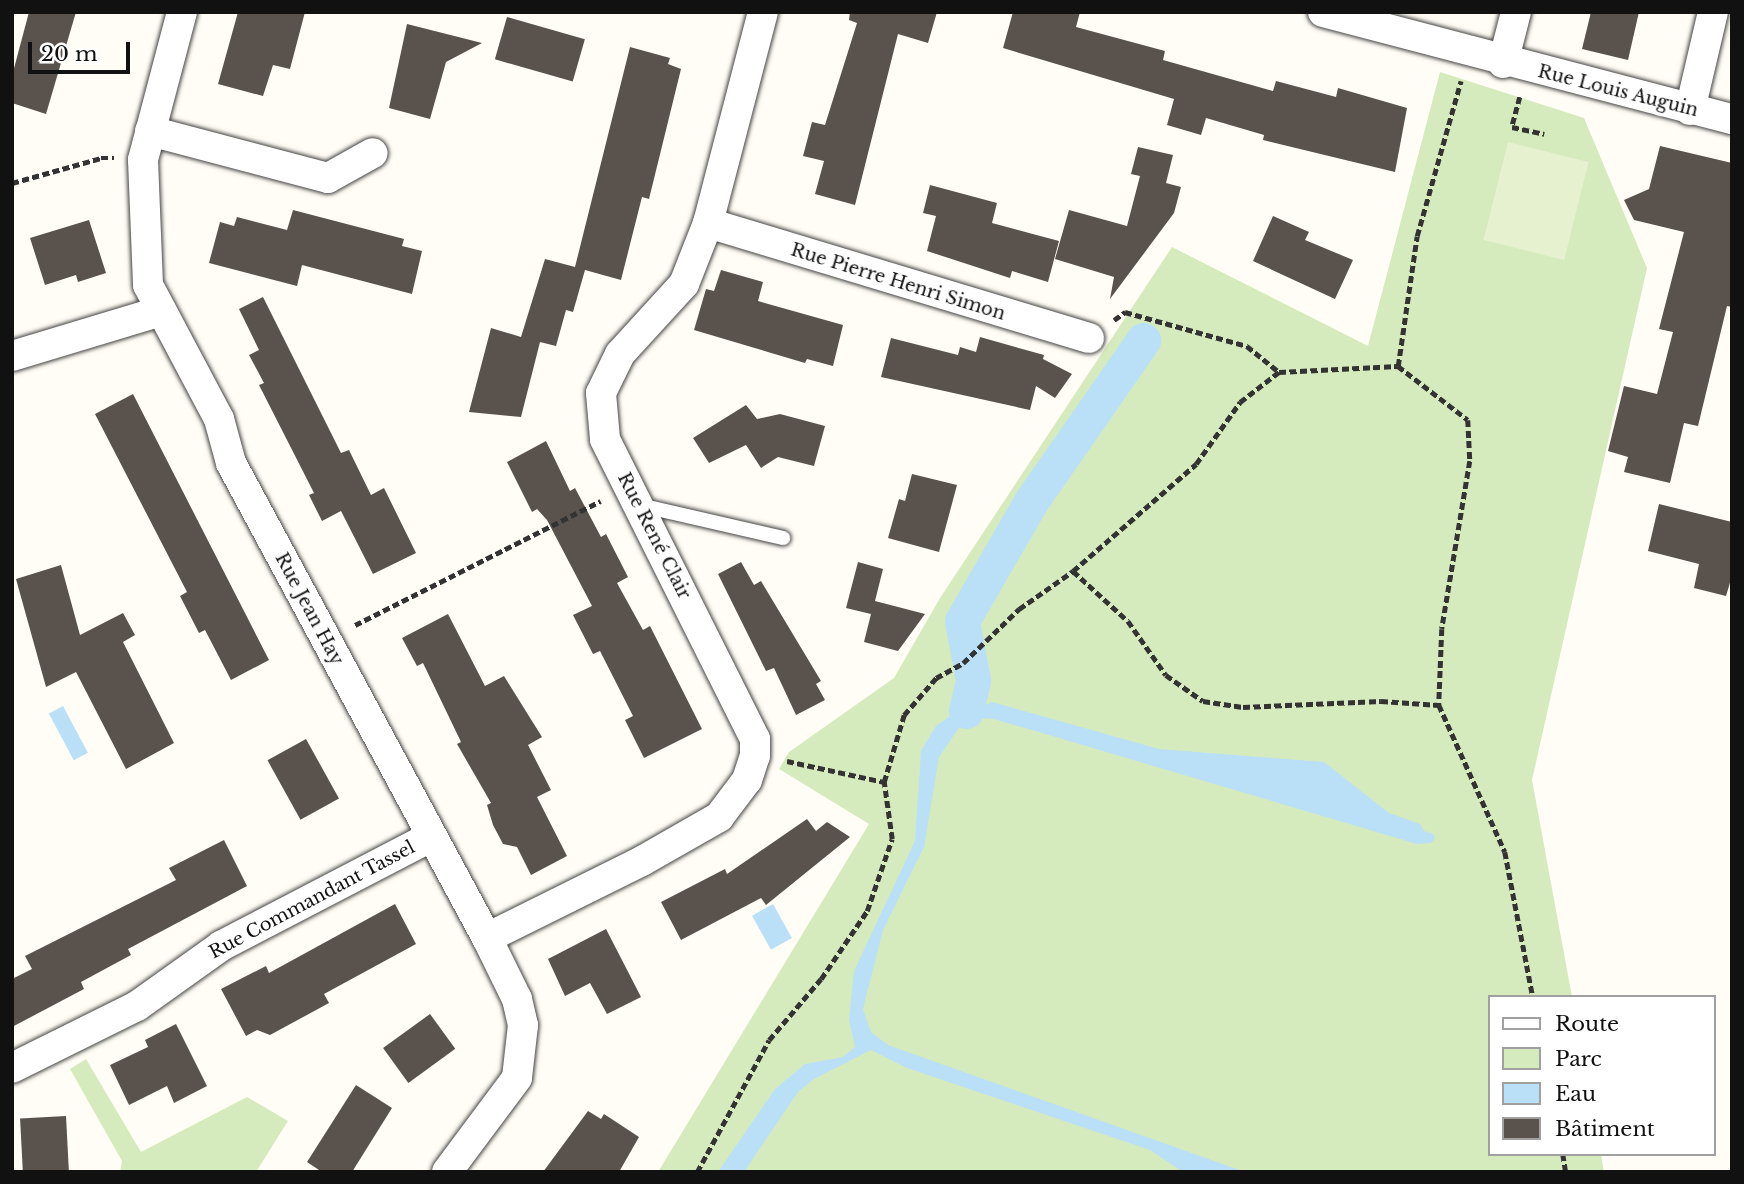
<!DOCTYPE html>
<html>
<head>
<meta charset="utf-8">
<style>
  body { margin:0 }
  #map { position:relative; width:1744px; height:1184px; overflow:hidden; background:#fffdf5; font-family:"Libre Baskerville",serif }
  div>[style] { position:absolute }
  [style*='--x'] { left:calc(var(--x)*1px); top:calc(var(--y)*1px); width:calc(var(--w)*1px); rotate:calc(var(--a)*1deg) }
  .green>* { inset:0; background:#d5ebbd }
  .pitch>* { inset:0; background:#e6f2cf; transform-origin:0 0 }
  .water>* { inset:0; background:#b9e0f7; transform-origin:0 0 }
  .stream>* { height:10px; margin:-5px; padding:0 5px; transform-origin:5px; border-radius:5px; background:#b9e0f7 }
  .canal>* { height:35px; margin:-17.5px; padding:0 17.5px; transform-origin:17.5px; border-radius:17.5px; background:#b9e0f7 }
  .building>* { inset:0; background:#5a524d; transform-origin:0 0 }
  .path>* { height:4.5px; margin-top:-2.25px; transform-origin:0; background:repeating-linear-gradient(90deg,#333 0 7px,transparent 0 10.5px) }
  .roads { filter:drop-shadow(0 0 2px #444) drop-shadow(0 0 2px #444) }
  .lane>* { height:14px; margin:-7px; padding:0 7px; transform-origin:7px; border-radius:7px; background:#fff }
  .street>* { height:30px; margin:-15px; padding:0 15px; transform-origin:15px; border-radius:15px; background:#fff }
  span { translate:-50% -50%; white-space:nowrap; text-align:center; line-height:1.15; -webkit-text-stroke:7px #fff; paint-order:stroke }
  .street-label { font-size:18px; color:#111 }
  .frame { position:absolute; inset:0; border:14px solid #111; pointer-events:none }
  .legend { position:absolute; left:1488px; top:995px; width:228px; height:161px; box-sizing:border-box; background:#fff; border:2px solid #a0a0a0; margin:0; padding:9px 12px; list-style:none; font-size:21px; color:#111 }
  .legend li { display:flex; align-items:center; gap:14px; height:35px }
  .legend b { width:35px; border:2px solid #a0a0a0 }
  .scale { position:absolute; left:28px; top:42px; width:102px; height:32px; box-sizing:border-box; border:4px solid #111; border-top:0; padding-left:9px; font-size:21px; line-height:24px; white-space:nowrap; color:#111; -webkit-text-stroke:5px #fff; paint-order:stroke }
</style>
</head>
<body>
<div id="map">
  <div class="green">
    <div style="clip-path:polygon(1440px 72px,1584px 118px,1647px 268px,1532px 780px,1572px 997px,1490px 997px,1490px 1154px,1601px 1154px,1604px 1172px,658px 1172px,869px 824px,779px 769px,789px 752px,894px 678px,940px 598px,1172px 247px,1368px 346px)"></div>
    <div style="clip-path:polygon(86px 1059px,141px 1152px,247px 1097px,288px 1121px,256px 1172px,120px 1172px,122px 1161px,70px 1069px)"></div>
  </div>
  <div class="pitch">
    <div style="left:1508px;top:142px;width:83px;height:101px;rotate:14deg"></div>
  </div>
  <div class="water">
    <div style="clip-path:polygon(992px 702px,1159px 749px,1324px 762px,1389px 813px,1420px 824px,1431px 843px,1417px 844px,998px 720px,978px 716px,963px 722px,939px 757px,924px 847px,883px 930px,863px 1009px,871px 1032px,888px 1045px,1245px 1172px,1183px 1172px,1150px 1150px,907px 1068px,871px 1050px,814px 1079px,798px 1092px,744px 1172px,718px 1172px,775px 1089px,805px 1064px,843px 1057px,855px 1047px,849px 1020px,854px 971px,915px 841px,921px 751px,936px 726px,956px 712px,974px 711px)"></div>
    <div style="left:63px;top:706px;width:53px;height:16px;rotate:62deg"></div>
    <div style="left:773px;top:904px;width:39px;height:24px;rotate:61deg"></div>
  </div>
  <div class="stream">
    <div style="--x:976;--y:714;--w:15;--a:-4"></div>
    <div style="--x:991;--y:713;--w:456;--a:15.9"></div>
  </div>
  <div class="canal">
    <div style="--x:966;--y:711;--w:32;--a:-77"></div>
    <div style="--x:973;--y:680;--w:60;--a:-100.6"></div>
    <div style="--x:962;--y:621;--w:140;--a:-60"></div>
    <div style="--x:1032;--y:500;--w:195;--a:-55.2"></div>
  </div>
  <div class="building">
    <div style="clip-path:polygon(29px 12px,76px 12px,46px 114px,12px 103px,12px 76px)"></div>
    <div style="clip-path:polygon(238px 12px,305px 12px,290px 69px,273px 65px,263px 96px,218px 84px)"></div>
    <div style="clip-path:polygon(850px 12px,937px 12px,928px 43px,898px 34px,855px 205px,815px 194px,824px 161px,803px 156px,812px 122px,825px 125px,857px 23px,849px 20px)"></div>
    <div style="clip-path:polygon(1013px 12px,1080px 12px,1076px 27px,1165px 51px,1163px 60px,1273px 91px,1276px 81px,1336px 97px,1338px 88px,1407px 108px,1395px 172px,1263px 140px,1264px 135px,1206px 118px,1201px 135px,1167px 125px,1174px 99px,1003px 48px)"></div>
    <div style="clip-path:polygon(1591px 12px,1639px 12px,1628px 60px,1582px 49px)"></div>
    <div style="left:507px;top:17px;width:81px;height:44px;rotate:16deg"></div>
    <div style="clip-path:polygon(407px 24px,482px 43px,446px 62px,430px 119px,389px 108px)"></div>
    <div style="clip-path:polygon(630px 47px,670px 58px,668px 64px,681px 69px,649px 199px,642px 197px,621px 280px,585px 270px,573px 312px,566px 310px,556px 346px,536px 341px,540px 342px,521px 417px,469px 412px,491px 328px,521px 337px,545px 259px,575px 267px)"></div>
    <div style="clip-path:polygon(1660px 146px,1732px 163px,1732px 307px,1727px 306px,1698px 426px,1684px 423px,1670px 483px,1624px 472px,1628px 457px,1608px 451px,1624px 386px,1657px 394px,1673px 332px,1659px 329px,1684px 232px,1634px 220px,1624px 200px,1649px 189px)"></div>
    <div style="clip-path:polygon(1138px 147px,1173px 155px,1166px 183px,1181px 187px,1174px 213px,1110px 299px,1114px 277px,1055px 259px,1069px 210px,1127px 226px,1140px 176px,1131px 174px)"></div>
    <div style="clip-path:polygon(930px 185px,997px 203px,992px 223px,1059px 241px,1048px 282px,1012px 271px,1010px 278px,927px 251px,936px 216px,923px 213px)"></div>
    <div style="clip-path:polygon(293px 210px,404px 239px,402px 246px,422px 251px,412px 294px,302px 265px,297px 286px,209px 263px,220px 222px,234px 226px,237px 217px,287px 230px)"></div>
    <div style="clip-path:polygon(1273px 216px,1309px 232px,1305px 240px,1353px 260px,1335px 299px,1253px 261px)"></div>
    <div style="clip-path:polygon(89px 220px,106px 273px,78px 282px,76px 275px,45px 285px,30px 238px)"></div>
    <div style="clip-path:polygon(721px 270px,763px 282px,758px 301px,843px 325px,833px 366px,807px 359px,805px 363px,694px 330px,706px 289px,714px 291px)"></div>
    <div style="clip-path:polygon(263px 297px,341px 453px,349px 450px,371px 495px,384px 488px,416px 553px,373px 574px,341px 511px,322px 521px,309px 495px,314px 493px,259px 385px,264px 383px,249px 355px,259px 350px,239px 309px)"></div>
    <div style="clip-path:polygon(980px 337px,1044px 355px,1043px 359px,1072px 374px,1055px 398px,1036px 386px,1030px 410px,881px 377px,891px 338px,958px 355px,960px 347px,976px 352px)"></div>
    <div style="clip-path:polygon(133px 394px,269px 660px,231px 680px,205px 630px,199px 633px,180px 596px,187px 592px,95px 414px)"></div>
    <div style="clip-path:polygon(746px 405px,757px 419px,780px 414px,825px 426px,814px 466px,778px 457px,761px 468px,746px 445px,709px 463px,693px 438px)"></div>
    <div style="clip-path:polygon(546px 441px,570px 491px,575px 488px,601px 537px,606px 534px,628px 577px,617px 583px,643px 630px,650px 626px,702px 729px,644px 758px,625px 720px,633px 716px,600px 651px,593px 654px,573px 615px,592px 606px,547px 520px,537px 509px,532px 512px,507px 462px)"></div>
    <div style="clip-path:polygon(912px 474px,957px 485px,939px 552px,888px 538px,899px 499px,905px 501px)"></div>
    <div style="clip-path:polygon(1659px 504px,1732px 522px,1732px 576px,1726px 596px,1694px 588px,1699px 564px,1648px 551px)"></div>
    <div style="clip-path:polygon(741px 562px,754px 585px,761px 581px,821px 681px,816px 684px,825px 700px,796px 715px,774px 668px,766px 671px,718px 574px)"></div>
    <div style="clip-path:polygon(858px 562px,883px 569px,875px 601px,925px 614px,898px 651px,864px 642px,871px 614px,846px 608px)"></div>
    <div style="clip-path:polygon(61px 565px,80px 635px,123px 613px,135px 635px,123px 642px,174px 743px,126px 769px,76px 672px,46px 687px,16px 579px)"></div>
    <div style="clip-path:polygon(448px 614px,485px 686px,504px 676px,542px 737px,528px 745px,551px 790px,537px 797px,567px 856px,531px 875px,517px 847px,503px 844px,493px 825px,487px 805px,491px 803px,457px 744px,461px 742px,423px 663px,417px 666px,402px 638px)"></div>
    <div style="left:306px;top:739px;width:68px;height:44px;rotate:61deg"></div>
    <div style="clip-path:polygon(807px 819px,816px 831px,827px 822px,850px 837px,766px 905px,761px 898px,681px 940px,661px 902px,725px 869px,727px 874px)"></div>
    <div style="clip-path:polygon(224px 840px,247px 886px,128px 949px,131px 955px,81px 982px,84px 989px,12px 1027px,12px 979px,32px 969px,25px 956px,176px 880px,169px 868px)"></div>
    <div style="clip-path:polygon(395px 904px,416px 944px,324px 994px,329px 1003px,270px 1035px,257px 1030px,246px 1036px,221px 989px,266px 966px,269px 973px)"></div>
    <div style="clip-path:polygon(606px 929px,641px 997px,607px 1014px,590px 983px,565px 996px,548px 959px)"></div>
    <div style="left:430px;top:1014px;width:43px;height:58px;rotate:54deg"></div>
    <div style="clip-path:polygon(176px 1024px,207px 1086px,174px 1103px,167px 1086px,129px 1105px,110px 1065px,148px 1047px,145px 1040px)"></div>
    <div style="clip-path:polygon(356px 1085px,392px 1108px,352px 1172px,322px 1172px,307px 1162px)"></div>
    <div style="clip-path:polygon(588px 1111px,601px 1119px,604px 1114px,639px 1137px,619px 1172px,543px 1172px)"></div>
    <div style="left:66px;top:1116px;width:56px;height:46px;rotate:87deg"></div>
  </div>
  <div class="path">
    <div style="--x:1520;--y:97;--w:31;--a:105"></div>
    <div style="--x:1512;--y:127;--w:33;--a:12"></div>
    <div style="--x:12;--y:183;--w:92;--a:-15.7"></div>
    <div style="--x:101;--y:158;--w:13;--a:0"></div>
    <div style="--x:1114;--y:320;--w:14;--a:-36"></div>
    <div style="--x:1125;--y:312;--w:127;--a:15.6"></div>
    <div style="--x:1247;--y:346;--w:41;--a:39.1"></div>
    <div style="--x:1398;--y:366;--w:131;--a:-81.7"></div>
    <div style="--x:1417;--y:236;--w:161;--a:-74.2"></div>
    <div style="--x:1073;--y:571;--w:163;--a:-41"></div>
    <div style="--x:1196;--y:464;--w:76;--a:-54.6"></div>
    <div style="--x:1240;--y:402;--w:49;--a:-37.6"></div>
    <div style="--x:1279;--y:372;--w:119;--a:-2.9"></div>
    <div style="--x:1398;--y:366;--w:88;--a:37.6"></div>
    <div style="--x:1468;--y:420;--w:41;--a:87.2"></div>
    <div style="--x:1470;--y:461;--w:170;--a:99.5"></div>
    <div style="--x:1442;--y:629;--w:76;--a:92.3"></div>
    <div style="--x:355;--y:625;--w:275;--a:-26.8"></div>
    <div style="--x:787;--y:761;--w:99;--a:12.2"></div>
    <div style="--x:1563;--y:1154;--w:18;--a:81"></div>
    <div style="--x:697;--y:1172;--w:150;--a:-61.4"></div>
    <div style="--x:769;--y:1040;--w:80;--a:-49.6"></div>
    <div style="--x:821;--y:979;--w:82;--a:-55.9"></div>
    <div style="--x:867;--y:911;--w:76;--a:-70.9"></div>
    <div style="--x:892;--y:839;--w:58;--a:-98"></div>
    <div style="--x:884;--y:782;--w:70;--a:-73.4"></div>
    <div style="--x:904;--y:715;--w:49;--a:-49.1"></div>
    <div style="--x:936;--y:678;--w:31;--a:-29"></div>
    <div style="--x:963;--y:663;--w:78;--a:-44"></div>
    <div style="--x:1019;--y:609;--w:66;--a:-35.1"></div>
    <div style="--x:1073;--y:571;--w:74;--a:42.3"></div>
    <div style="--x:1128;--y:621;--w:66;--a:54.9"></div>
    <div style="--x:1166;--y:675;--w:45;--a:35.1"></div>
    <div style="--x:1203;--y:701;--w:40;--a:8.5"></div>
    <div style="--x:1243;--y:707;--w:138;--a:-2.5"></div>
    <div style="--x:1381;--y:701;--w:58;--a:3.9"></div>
    <div style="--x:1439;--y:705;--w:161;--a:65.8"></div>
    <div style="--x:1505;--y:852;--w:148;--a:79.1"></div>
  </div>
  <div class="roads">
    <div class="lane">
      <div style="--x:639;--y:505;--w:148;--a:12.9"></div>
    </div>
    <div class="street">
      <div style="--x:182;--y:12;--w:153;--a:104.8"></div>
      <div style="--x:143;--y:160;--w:125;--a:87.7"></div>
      <div style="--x:148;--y:285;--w:152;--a:62.1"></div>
      <div style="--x:219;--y:419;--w:46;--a:74.7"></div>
      <div style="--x:231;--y:463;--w:540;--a:61.68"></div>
      <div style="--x:487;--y:938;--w:68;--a:63.8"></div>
      <div style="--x:517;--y:999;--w:27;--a:77"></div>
      <div style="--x:523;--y:1025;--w:53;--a:96.5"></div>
      <div style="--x:517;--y:1078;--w:117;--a:126.7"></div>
      <div style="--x:1323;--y:12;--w:423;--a:14.7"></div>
      <div style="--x:1503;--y:63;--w:53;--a:-75.7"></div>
      <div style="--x:1690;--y:110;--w:101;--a:-76.8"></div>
      <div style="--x:150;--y:131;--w:184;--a:14.8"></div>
      <div style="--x:328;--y:178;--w:51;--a:-29.1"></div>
      <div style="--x:708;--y:223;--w:398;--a:16.8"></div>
      <div style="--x:12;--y:356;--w:156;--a:-16.8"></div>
      <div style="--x:487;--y:938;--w:173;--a:-26.4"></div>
      <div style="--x:642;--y:861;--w:89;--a:-29.7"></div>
      <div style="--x:719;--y:817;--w:46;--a:-52.9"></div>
      <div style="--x:747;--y:780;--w:25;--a:-72"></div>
      <div style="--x:755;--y:756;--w:17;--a:-90"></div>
      <div style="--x:755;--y:739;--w:335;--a:-116.6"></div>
      <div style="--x:605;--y:439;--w:46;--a:-95"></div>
      <div style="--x:601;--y:393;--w:43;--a:-64"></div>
      <div style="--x:620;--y:354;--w:95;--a:-47.6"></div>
      <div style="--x:684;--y:284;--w:66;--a:-68.5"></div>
      <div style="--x:708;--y:223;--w:218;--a:-75.4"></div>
      <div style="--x:12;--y:1068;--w:140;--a:-26.4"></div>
      <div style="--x:137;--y:1006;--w:103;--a:-35.5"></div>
      <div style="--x:221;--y:946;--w:236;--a:-27.5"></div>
    </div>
  </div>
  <div class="street-label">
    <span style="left:1618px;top:91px;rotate:14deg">Rue Louis Auguin</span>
    <span style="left:898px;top:282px;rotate:17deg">Rue Pierre Henri Simon</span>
    <span style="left:654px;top:536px;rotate:63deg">Rue René Clair</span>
    <span style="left:309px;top:609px;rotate:62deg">Rue Jean Hay</span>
    <span style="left:312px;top:900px;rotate:-28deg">Rue Commandant Tassel</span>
  </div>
  <div class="frame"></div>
  <ul class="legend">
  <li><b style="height:9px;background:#fff"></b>Route</li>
  <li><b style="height:19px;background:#d5ebbd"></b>Parc</li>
  <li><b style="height:19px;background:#b9e0f7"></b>Eau</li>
  <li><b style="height:19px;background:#5a524d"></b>Bâtiment</li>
  </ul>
  <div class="scale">20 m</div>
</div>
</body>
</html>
